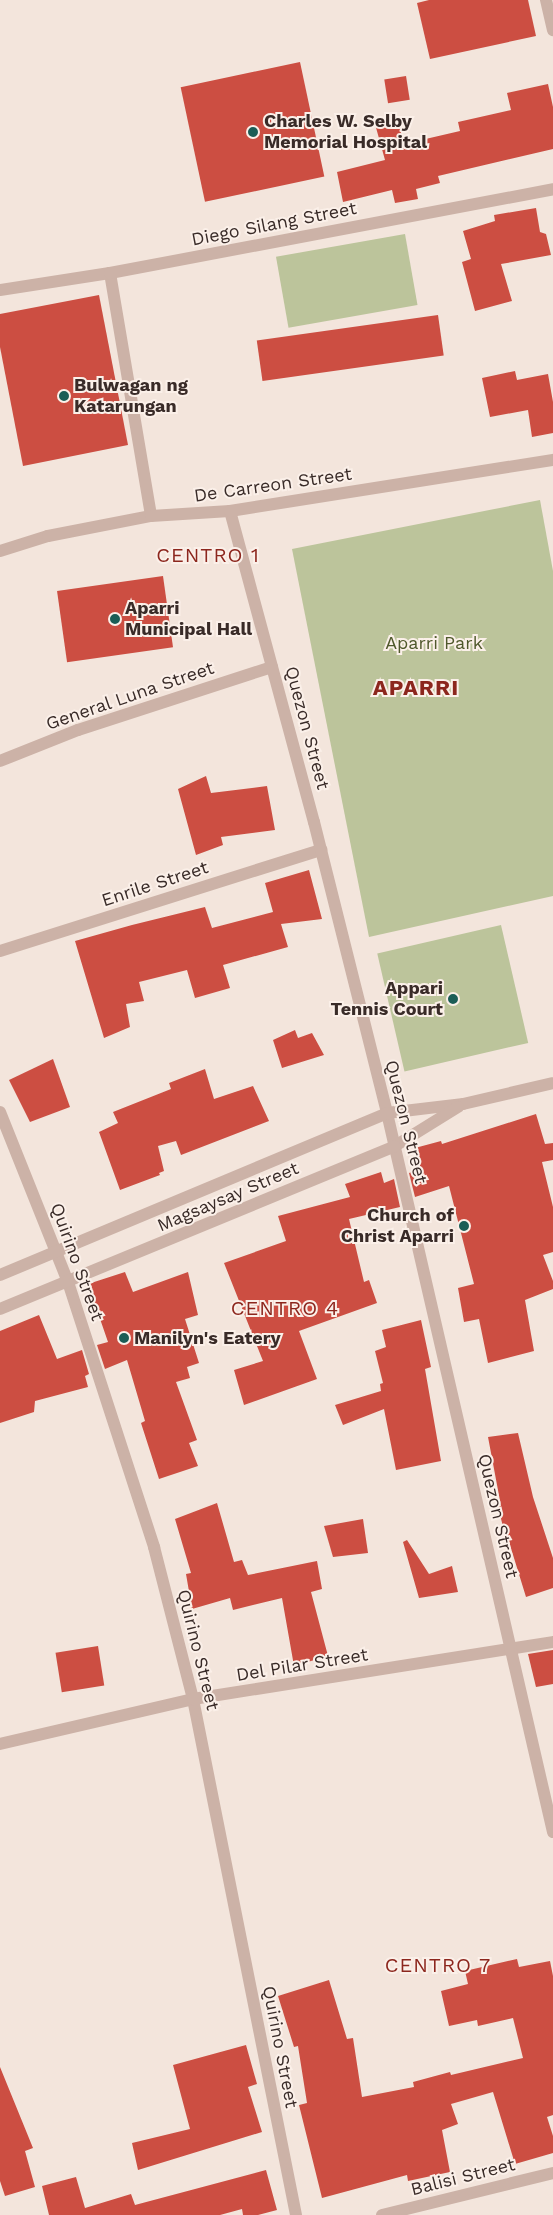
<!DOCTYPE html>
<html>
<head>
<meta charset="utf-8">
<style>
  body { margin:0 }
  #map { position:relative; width:553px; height:2215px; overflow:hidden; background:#f3e5dc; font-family:"Work Sans",sans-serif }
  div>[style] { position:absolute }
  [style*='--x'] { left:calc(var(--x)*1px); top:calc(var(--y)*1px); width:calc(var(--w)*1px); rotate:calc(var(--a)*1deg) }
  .green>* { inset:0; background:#bcc49b; transform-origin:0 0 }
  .building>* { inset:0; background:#cc4e42; transform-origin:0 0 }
  .minor>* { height:12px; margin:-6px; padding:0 6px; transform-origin:6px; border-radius:6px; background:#ccb2a7 }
  .tertiary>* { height:12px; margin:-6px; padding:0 6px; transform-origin:6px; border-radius:6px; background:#ccb2a7 }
  .dots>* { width:14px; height:14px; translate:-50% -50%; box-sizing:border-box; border:2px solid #fbf0e9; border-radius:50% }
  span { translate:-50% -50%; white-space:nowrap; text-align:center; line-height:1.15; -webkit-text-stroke:4px #fbf0e9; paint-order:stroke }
  .poi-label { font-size:18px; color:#392b28; font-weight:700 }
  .left { translate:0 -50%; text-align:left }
  .right { translate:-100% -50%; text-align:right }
  .street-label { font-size:18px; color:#392b28 }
  .park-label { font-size:18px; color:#4f582b }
  .quarter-label { font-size:20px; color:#8c261d; letter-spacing:1px }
  .district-label { font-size:22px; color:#8c261d; font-weight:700; letter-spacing:1px }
</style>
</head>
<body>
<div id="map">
  <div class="green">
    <div style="left:405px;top:234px;width:72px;height:131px;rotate:80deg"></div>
    <div style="clip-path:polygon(540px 500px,553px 571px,553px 896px,369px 937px,292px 549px)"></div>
    <div style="left:501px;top:925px;width:121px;height:127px;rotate:77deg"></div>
  </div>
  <div class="building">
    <div style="clip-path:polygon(429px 0,528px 0,536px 36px,430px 59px,417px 3px)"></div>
    <div style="left:300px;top:62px;width:117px;height:122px;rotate:78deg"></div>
    <div style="left:406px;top:76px;width:24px;height:22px;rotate:81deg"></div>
    <div style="clip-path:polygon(548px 84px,553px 107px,553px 149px,438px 176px,440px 183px,416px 189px,418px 199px,395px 203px,392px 190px,343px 202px,337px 172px,385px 160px,375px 124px,397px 118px,404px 144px,460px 131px,458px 122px,511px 110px,507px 93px)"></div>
    <div style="clip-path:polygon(536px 208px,540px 232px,546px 234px,551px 255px,501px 264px,512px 301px,475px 311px,462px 262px,471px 259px,463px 231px,495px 221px,494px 215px)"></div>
    <div style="clip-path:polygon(99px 295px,128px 445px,23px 466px,0 347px,0 314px)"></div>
    <div style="left:438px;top:315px;width:41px;height:183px;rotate:82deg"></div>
    <div style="clip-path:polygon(515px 371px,517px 380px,548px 374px,553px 402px,553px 433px,532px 437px,528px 410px,490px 417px,482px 378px)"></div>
    <div style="left:163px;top:576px;width:72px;height:107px;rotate:82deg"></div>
    <div style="clip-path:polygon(206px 776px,211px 793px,267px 786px,275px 830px,221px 837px,223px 845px,196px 855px,178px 789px)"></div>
    <div style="clip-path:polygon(309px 870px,322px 919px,281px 924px,288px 947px,223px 965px,230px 988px,195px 998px,187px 970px,139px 982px,144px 1001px,126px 1004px,130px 1027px,104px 1038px,75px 941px,132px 925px,205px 907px,212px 928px,273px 912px,265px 883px)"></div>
    <div style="clip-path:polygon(295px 1030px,298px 1038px,312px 1033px,324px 1055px,282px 1068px,273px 1040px)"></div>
    <div style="clip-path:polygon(53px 1059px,70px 1107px,30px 1122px,9px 1080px)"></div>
    <div style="clip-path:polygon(205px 1069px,214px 1099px,253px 1086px,269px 1121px,181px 1155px,176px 1141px,158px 1146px,164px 1171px,159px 1173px,160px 1175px,120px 1190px,99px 1132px,118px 1123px,113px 1112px,171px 1089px,169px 1083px)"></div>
    <div style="clip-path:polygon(536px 1114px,545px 1144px,553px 1143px,553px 1160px,542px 1162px,553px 1207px,553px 1252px,543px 1255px,553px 1281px,553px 1289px,525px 1300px,534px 1351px,488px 1363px,479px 1319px,464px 1322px,458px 1288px,474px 1284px,449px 1186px,415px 1197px,409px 1173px,421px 1169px,415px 1148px,441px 1141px,442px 1144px)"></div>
    <div style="clip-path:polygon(381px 1172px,384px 1183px,394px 1179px,400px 1207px,349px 1219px,364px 1282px,369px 1280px,377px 1303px,299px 1331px,317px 1379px,244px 1405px,234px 1370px,263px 1361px,224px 1263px,286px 1241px,278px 1216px,350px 1197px,345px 1184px)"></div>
    <div style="clip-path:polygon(125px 1272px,133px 1292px,188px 1272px,198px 1315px,185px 1319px,199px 1363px,187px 1367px,190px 1378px,176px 1382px,197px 1440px,189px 1443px,198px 1466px,159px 1479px,141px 1423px,145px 1421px,127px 1360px,105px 1369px,97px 1345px,108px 1342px,88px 1284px)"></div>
    <div style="clip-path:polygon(39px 1315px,57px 1359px,82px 1350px,89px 1374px,85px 1376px,88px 1387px,35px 1401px,34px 1412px,0 1423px,0 1331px)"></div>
    <div style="clip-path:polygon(421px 1320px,431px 1367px,425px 1369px,441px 1461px,396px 1470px,384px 1409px,343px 1425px,335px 1405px,381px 1391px,380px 1384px,383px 1383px,375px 1351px,386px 1347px,382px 1330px)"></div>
    <div style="clip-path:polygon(518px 1433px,533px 1497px,553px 1558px,553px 1588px,526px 1597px,510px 1545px,508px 1546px,498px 1507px,501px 1506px,488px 1437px)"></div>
    <div style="clip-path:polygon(217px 1503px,234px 1562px,242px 1560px,248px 1575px,317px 1561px,322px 1589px,311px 1592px,328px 1656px,294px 1666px,282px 1598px,233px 1610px,230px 1598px,192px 1609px,186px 1574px,191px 1573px,175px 1519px)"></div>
    <div style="clip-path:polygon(363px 1519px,368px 1553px,333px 1557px,324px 1526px)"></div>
    <div style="clip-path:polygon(407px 1540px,429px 1574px,452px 1566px,458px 1592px,419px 1598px,403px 1542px)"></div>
    <div style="left:98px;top:1646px;width:40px;height:43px;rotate:81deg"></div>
    <div style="clip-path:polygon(553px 1650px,553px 1684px,536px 1687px,528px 1654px)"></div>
    <div style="clip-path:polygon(517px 1959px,519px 1967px,550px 1961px,553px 1976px,553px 2115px,547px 2117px,553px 2136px,553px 2153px,515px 2164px,493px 2092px,451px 2104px,458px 2124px,442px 2130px,450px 2172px,408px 2181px,407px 2175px,322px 2198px,299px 2105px,307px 2103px,298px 2046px,294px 2047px,278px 1996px,329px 1980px,347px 2039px,353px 2038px,362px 2097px,414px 2087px,413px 2082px,450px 2072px,451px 2075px,523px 2058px,513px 2018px,478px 2026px,477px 2020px,449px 2026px,441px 1991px,468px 1984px,465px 1971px)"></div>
    <div style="clip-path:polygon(246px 2045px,257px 2084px,248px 2087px,262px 2132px,138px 2170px,132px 2143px,190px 2129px,173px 2065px)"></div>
    <div style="clip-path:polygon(0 2067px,33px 2148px,25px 2151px,35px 2187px,5px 2196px,0 2181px)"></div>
    <div style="clip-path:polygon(266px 2170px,277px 2210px,258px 2215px,243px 2215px,242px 2209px,220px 2215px,49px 2215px,42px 2186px,76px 2177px,85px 2208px,131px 2194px,135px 2205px)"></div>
  </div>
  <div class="minor">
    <div style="--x:546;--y:0;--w:31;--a:77"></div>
    <div style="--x:110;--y:273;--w:246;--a:80.4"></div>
    <div style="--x:0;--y:290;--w:111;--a:-8.8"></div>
    <div style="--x:110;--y:273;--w:451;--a:-10.7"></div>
    <div style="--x:0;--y:761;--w:84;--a:-21.7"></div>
    <div style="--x:78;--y:730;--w:204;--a:-18"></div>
    <div style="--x:0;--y:951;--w:337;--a:-17.5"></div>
    <div style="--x:0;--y:1112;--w:183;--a:68.2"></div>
    <div style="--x:68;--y:1282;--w:279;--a:72"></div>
    <div style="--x:154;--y:1547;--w:157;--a:75.6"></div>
    <div style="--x:193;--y:1699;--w:526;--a:78.71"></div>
    <div style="--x:387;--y:1113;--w:77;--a:-6.8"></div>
    <div style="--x:463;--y:1104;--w:92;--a:-13.1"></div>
    <div style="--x:395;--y:1146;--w:74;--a:-31.8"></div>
    <div style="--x:0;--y:1744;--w:198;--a:-13.1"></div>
    <div style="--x:193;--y:1699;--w:364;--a:-9"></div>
    <div style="--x:382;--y:2215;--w:176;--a:-13.8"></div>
  </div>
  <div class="tertiary">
    <div style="--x:230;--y:511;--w:322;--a:74.9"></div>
    <div style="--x:314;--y:822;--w:300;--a:75.9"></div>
    <div style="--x:387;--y:1113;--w:738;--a:77"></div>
    <div style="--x:0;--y:551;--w:50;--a:-17.4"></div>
    <div style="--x:48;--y:536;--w:105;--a:-11"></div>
    <div style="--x:151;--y:516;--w:79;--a:-3.6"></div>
    <div style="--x:230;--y:511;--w:327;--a:-9"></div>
    <div style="--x:0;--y:1275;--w:420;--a:-22.7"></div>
    <div style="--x:0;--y:1309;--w:427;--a:-22.4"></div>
  </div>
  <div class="dots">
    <div style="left:253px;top:132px;background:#1b5d56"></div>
    <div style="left:64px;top:396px;background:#1b5d56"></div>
    <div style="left:115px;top:619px;background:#1b5d56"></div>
    <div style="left:453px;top:999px;background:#1b5d56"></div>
    <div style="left:464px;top:1226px;background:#1b5d56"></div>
    <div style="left:124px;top:1338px;background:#1b5d56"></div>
  </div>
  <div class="poi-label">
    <span class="left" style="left:264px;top:132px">Charles W. Selby<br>Memorial Hospital</span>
    <span class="left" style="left:74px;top:396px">Bulwagan ng<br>Katarungan</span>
    <span class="left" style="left:125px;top:619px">Aparri<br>Municipal Hall</span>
    <span class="right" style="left:443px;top:999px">Appari<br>Tennis Court</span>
    <span class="right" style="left:454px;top:1226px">Church of<br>Christ Aparri</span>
    <span class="left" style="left:134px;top:1338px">Manilyn's Eatery</span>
  </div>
  <div class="street-label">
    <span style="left:274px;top:224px;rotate:-11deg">Diego Silang Street</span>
    <span style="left:273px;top:485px;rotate:-8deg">De Carreon Street</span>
    <span style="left:130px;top:696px;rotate:-19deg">General Luna Street</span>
    <span style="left:307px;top:728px;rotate:75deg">Quezon Street</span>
    <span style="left:155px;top:884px;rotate:-18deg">Enrile Street</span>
    <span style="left:406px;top:1122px;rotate:76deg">Quezon Street</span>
    <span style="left:228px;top:1197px;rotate:-23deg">Magsaysay Street</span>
    <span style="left:77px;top:1262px;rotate:70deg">Quirino Street</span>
    <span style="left:498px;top:1516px;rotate:77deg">Quezon Street</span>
    <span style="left:198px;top:1650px;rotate:76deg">Quirino Street</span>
    <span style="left:302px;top:1665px;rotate:-9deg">Del Pilar Street</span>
    <span style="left:280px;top:2047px;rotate:79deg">Quirino Street</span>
    <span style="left:463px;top:2177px;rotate:-14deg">Balisi Street</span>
  </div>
  <div class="park-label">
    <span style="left:434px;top:643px">Aparri Park</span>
  </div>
  <div class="quarter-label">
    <span style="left:208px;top:555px">CENTRO 1</span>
    <span style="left:285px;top:1308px">CENTRO 4</span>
    <span style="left:438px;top:1965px">CENTRO 7</span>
  </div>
  <div class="district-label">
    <span style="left:416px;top:688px">APARRI</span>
  </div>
</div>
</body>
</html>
